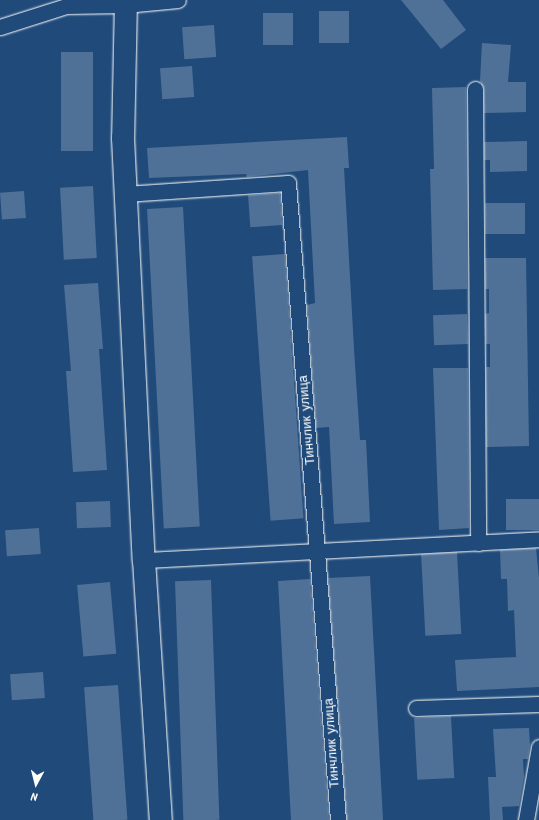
<!DOCTYPE html>
<html>
<head>
<meta charset="utf-8">
<style>
  body { margin:0 }
  #map { position:relative; width:539px; height:820px; overflow:hidden; background:#1f4a7a; font-family:Kalam,sans-serif }
  div>[style] { position:absolute }
  [style*='--x'] { left:calc(var(--x)*1px); top:calc(var(--y)*1px); width:calc(var(--w)*1px); rotate:calc(var(--a)*1deg) }
  .building>* { inset:0; background:#507197; transform-origin:0 0 }
  .roads { filter:drop-shadow(0 0 1px #fff) drop-shadow(0 0 1px #fff) }
  .street>* { height:15px; margin:-7.5px; padding:0 7.5px; transform-origin:7.5px; border-radius:7.5px; background:#1f4a7a }
  .secondary>* { height:22px; margin:-11px; padding:0 11px; transform-origin:11px; border-radius:11px; background:#1f4a7a }
  span { translate:-50% -50%; white-space:nowrap; text-align:center; line-height:1.15; -webkit-text-stroke:3px #1f4a7a; paint-order:stroke }
  .street-label { font-size:13px; color:#fff }
  .north { position:absolute; left:16px; top:764px; width:40px; height:40px; -webkit-text-stroke:3px #1f4a7a; paint-order:stroke; rotate:187deg; font-size:11px; font-weight:700; line-height:16px; text-align:center; color:#fff }
  .north::after { content:''; display:block; margin:auto; width:14px; height:18px; background:#fff; clip-path:polygon(50% 0,100% 100%,50% 72%,0 100%) }
</style>
</head>
<body>
<div id="map">
  <div class="building">
    <div style="clip-path:polygon(401px 0,443px 0,466px 30px,441px 49px)"></div>
    <div style="left:319px;top:11px;width:30px;height:32px"></div>
    <div style="left:263px;top:13px;width:30px;height:32px"></div>
    <div style="left:214px;top:25px;width:32px;height:32px;rotate:86deg"></div>
    <div style="clip-path:polygon(482px 43px,511px 45px,508px 82px,526px 82px,526px 112px,484px 113px,484px 89px,480px 81px)"></div>
    <div style="left:61px;top:52px;width:32px;height:99px"></div>
    <div style="left:192px;top:66px;width:31px;height:32px;rotate:86deg"></div>
    <div style="clip-path:polygon(466px 87px,467px 289px,433px 290px,430px 169px,434px 169px,432px 88px)"></div>
    <div style="clip-path:polygon(347px 137px,349px 168px,344px 168px,354px 349px,360px 440px,366px 440px,370px 522px,334px 524px,329px 427px,316px 428px,307px 305px,315px 303px,308px 170px,247px 177px,246px 174px,149px 178px,147px 148px)"></div>
    <div style="clip-path:polygon(527px 141px,527px 171px,490px 172px,490px 160px,484px 160px,484px 142px)"></div>
    <div style="left:93px;top:186px;width:72px;height:33px;rotate:87deg"></div>
    <div style="left:24px;top:191px;width:27px;height:24px;rotate:86deg"></div>
    <div style="left:280px;top:193px;width:32px;height:32px;rotate:86deg"></div>
    <div style="left:485px;top:203px;width:40px;height:31px"></div>
    <div style="left:183px;top:207px;width:320px;height:36px;rotate:87deg"></div>
    <div style="left:285px;top:254px;width:265px;height:33px;rotate:86deg"></div>
    <div style="clip-path:polygon(485px 258px,526px 258px,529px 446px,486px 447px,486px 367px,490px 367px,490px 344px,486px 344px,485px 314px,489px 313px,489px 289px,485px 289px)"></div>
    <div style="clip-path:polygon(98px 283px,103px 349px,99px 349px,107px 470px,73px 472px,66px 371px,71px 371px,64px 285px)"></div>
    <div style="left:467px;top:314px;width:30px;height:34px;rotate:88deg"></div>
    <div style="clip-path:polygon(433px 368px,468px 368px,469px 528px,439px 530px)"></div>
    <div style="left:539px;top:499px;width:31px;height:33px;rotate:90deg"></div>
    <div style="left:110px;top:501px;width:26px;height:34px;rotate:88deg"></div>
    <div style="left:39px;top:528px;width:26px;height:34px;rotate:86deg"></div>
    <div style="clip-path:polygon(536px 548px,539px 578px,539px 687px,457px 691px,455px 660px,516px 657px,514px 610px,508px 611px,507px 579px,501px 579px,500px 550px)"></div>
    <div style="left:457px;top:552px;width:82px;height:36px;rotate:87deg"></div>
    <div style="clip-path:polygon(370px 576px,383px 820px,347px 820px,328px 578px)"></div>
    <div style="clip-path:polygon(310px 579px,329px 820px,291px 820px,278px 581px)"></div>
    <div style="left:211px;top:580px;width:240px;height:36px;rotate:88deg"></div>
    <div style="left:110px;top:582px;width:72px;height:33px;rotate:85deg"></div>
    <div style="left:43px;top:672px;width:26px;height:33px;rotate:86deg"></div>
    <div style="left:118px;top:685px;width:135px;height:34px;rotate:86deg"></div>
    <div style="left:451px;top:716px;width:62px;height:37px;rotate:87deg"></div>
    <div style="clip-path:polygon(529px 728px,530px 745px,528px 759px,523px 759px,524px 777px,519px 806px,502px 807px,503px 820px,490px 820px,488px 777px,496px 777px,493px 729px)"></div>
  </div>
  <div class="roads">
    <div class="street">
      <div style="--x:0;--y:27;--w:69;--a:-17.7"></div>
      <div style="--x:66;--y:6;--w:59;--a:-1"></div>
      <div style="--x:125;--y:5;--w:53;--a:-5.4"></div>
      <div style="--x:475;--y:89;--w:454;--a:89.6"></div>
      <div style="--x:125;--y:194;--w:163;--a:-3.9"></div>
      <div style="--x:288;--y:183;--w:639;--a:85.51"></div>
      <div style="--x:144;--y:560;--w:396;--a:-3"></div>
      <div style="--x:416;--y:708;--w:123;--a:-1.9"></div>
      <div style="--x:526;--y:820;--w:74;--a:-79.9"></div>
    </div>
    <div class="secondary">
      <div style="--x:126;--y:0;--w:138;--a:91.2"></div>
      <div style="--x:123;--y:138;--w:423;--a:87.2"></div>
      <div style="--x:144;--y:560;--w:261;--a:86.3"></div>
    </div>
  </div>
  <div class="street-label">
    <span style="left:308px;top:420px;rotate:-95deg">Тинчлик улица</span>
    <span style="left:333px;top:743px;rotate:-94deg">Тинчлик улица</span>
  </div>
  <div class="north">N</div>
</div>
</body>
</html>
